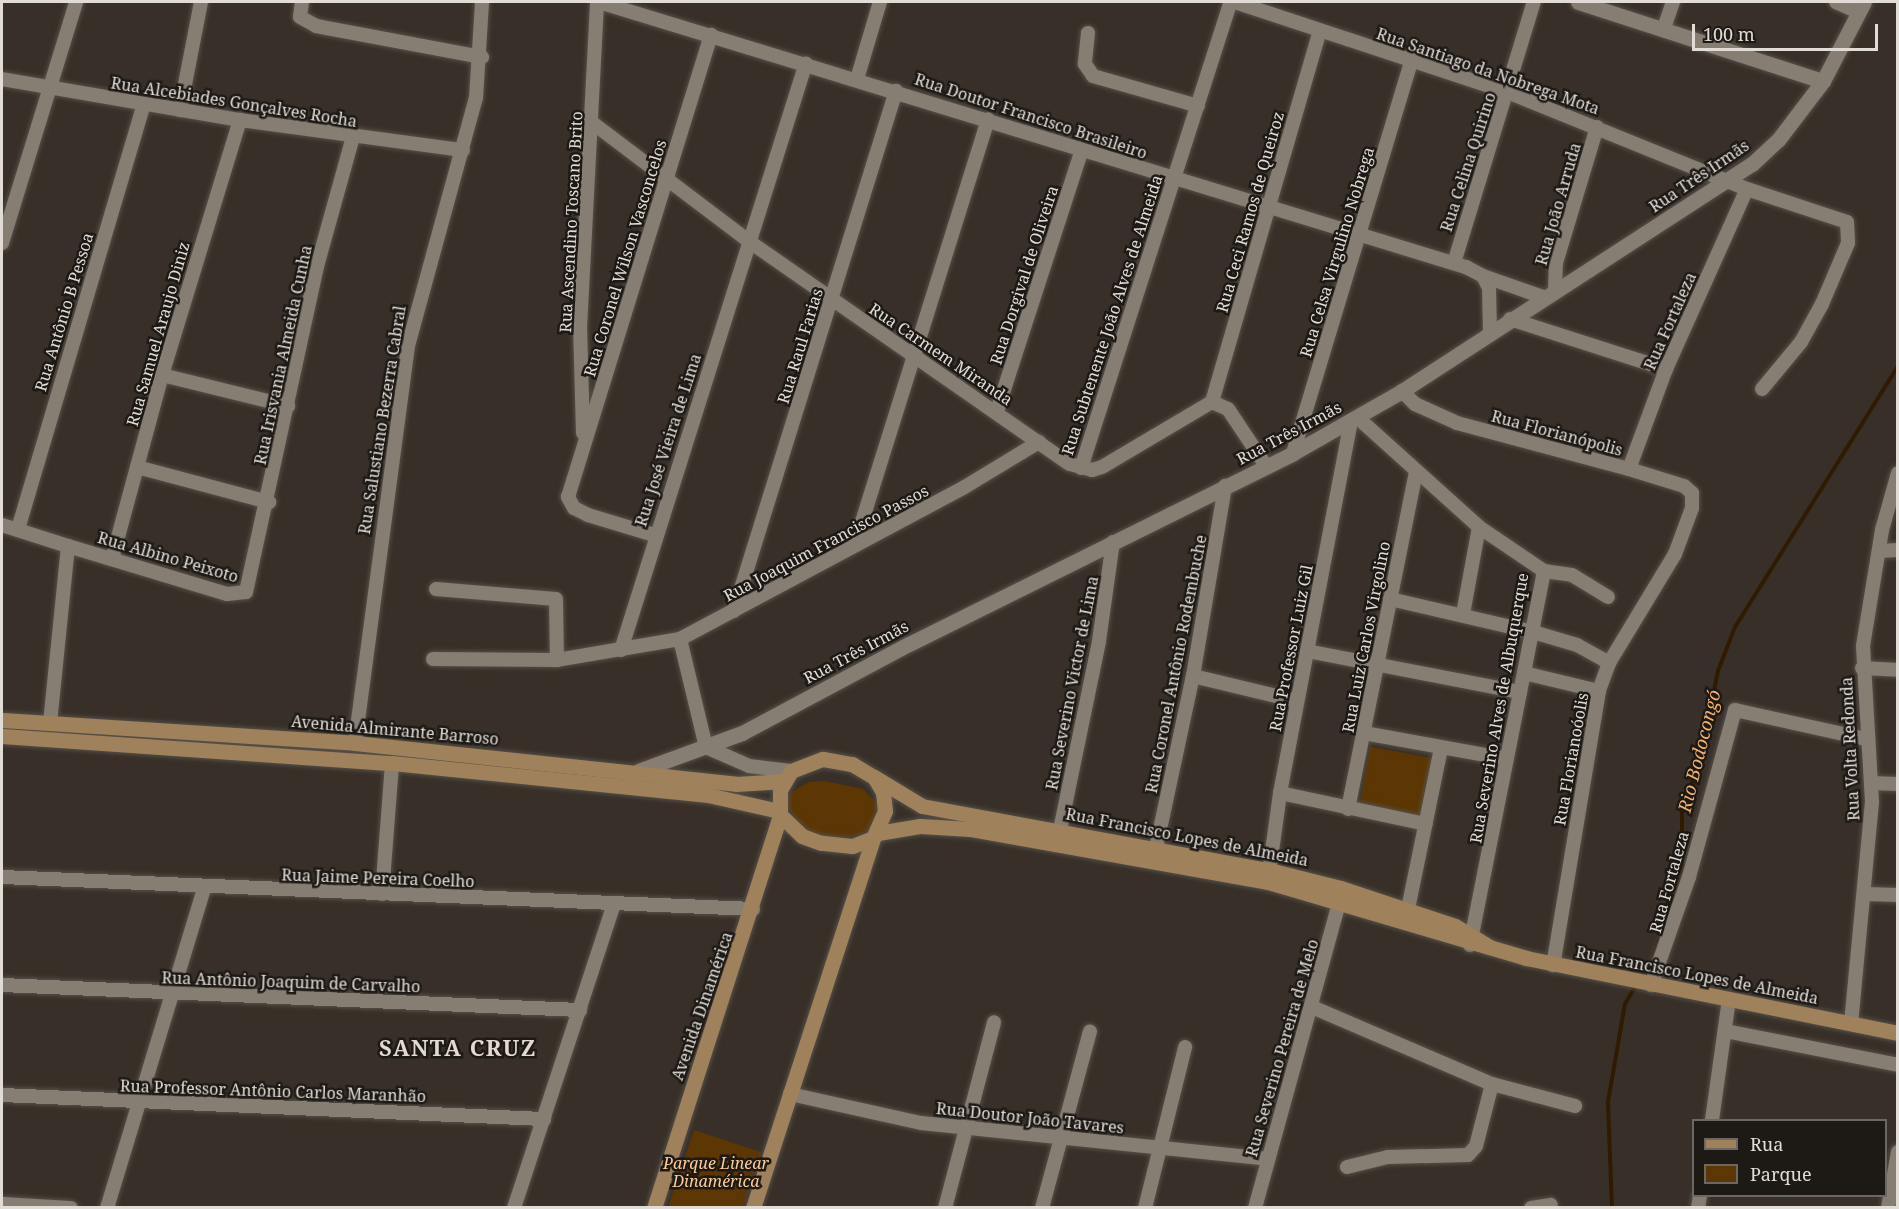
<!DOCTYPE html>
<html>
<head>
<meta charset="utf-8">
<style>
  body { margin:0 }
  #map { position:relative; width:1899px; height:1209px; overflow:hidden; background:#383028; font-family:"Noto Serif",serif }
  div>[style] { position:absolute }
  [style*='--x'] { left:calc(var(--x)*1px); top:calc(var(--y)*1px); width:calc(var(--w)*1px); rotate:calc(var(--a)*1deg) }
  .green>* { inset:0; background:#5c3603; transform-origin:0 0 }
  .stream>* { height:4px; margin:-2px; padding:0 2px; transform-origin:2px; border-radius:2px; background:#301b02 }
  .roads { filter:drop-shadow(0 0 2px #564f48) drop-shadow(0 0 2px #564f48) }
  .minor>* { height:14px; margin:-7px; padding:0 7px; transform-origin:7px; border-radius:7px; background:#867d73 }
  .tertiary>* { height:15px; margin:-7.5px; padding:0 7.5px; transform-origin:7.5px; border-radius:7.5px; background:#867d73 }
  .secondary>* { height:15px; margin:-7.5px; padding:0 7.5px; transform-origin:7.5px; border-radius:7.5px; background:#9f815c }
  span { translate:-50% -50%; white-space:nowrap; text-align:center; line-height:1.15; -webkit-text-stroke:5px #1d1915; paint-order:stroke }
  .street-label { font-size:16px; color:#e2dcd7 }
  .park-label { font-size:16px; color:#ffca94; font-style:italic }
  .water-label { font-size:18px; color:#f2b16c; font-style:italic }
  .district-label { font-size:22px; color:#e4d9cf; font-weight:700; letter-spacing:1.5px }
  .frame { position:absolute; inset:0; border:3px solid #e2dcd7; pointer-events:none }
  .legend { position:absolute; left:1692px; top:1119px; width:195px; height:78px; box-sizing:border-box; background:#1d1915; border:2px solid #6c6763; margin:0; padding:8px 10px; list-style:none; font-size:18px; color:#e2dcd7 }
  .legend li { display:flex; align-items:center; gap:12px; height:30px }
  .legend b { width:30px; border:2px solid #6c6763 }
  .scale { position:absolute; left:1692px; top:24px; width:186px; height:27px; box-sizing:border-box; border:3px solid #e2dcd7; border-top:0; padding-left:8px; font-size:18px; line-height:21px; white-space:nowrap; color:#e2dcd7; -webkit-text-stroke:4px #1d1915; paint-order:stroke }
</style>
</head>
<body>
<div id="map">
  <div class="green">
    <div style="left:1370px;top:747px;width:64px;height:61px;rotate:10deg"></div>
    <div style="clip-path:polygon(825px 781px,863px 789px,880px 806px,879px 822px,861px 834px,829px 841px,804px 828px,787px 807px,791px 792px,809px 782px)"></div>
    <div style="clip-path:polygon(694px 1130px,761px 1152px,743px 1207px,668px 1207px)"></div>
  </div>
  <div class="stream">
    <div style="--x:1642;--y:976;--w:12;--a:-48"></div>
    <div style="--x:1650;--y:967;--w:106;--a:-72.4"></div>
    <div style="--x:1682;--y:866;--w:53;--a:-90"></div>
    <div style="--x:1682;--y:813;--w:58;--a:-71.9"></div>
    <div style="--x:1700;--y:758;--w:89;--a:-78.3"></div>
    <div style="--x:1718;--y:671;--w:47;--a:-68.9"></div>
    <div style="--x:1735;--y:627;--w:308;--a:-58"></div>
    <div style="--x:1612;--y:1208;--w:106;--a:-92.2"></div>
    <div style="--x:1608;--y:1102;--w:99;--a:-80.2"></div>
    <div style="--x:1625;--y:1004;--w:22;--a:-60"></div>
  </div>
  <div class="roads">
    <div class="minor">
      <div style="--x:302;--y:2;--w:15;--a:98"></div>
      <div style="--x:300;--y:17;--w:18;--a:29"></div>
      <div style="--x:316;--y:26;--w:169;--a:10.6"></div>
      <div style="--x:599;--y:2;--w:907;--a:17"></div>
      <div style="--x:1466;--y:267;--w:19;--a:28"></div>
      <div style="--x:1483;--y:276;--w:13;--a:63"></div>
      <div style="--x:1489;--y:288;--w:43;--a:88.7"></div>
      <div style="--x:1235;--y:2;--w:287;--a:18.3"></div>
      <div style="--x:1507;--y:92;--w:259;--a:22"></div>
      <div style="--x:1747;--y:189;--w:105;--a:18.3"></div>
      <div style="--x:1847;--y:222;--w:21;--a:87"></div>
      <div style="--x:1848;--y:243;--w:66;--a:113.1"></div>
      <div style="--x:1822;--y:304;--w:43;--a:118.9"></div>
      <div style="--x:1801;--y:342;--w:61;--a:129.7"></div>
      <div style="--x:1836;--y:2;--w:24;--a:24"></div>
      <div style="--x:1664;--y:28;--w:28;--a:-71"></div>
      <div style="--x:1088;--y:33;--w:31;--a:96"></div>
      <div style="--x:1085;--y:64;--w:14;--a:56"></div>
      <div style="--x:1093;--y:76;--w:109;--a:15.9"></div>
      <div style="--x:2;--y:79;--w:242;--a:9.8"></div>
      <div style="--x:240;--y:120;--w:225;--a:7.7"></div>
      <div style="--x:857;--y:79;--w:80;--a:-73.4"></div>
      <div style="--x:180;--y:110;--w:110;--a:-79"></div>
      <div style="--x:594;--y:124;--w:196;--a:37.1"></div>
      <div style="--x:750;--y:242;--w:389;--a:34.8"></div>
      <div style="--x:1070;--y:464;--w:23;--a:15"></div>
      <div style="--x:1092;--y:470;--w:10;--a:-17"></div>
      <div style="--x:1102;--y:467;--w:128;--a:-30.6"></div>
      <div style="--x:1212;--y:402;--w:17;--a:24"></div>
      <div style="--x:1228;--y:409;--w:69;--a:56.3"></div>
      <div style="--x:2;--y:243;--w:252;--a:-72.9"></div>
      <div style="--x:1454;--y:263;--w:273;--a:-73"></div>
      <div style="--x:1483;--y:276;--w:64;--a:19.3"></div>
      <div style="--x:1555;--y:290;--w:27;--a:-88"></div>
      <div style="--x:1556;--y:263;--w:142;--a:-73.2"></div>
      <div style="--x:1510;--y:319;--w:164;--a:17.8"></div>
      <div style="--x:162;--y:375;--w:130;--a:13.8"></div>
      <div style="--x:1402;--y:391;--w:18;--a:45"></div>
      <div style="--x:1415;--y:404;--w:46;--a:24.3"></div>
      <div style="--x:1457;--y:423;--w:178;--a:15"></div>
      <div style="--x:1629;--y:469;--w:58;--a:17.2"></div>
      <div style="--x:1684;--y:486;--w:11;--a:41"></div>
      <div style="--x:1692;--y:493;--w:15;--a:90"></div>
      <div style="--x:1692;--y:508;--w:49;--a:110.3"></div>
      <div style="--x:1675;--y:554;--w:127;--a:121.2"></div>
      <div style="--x:1609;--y:663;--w:30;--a:110"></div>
      <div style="--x:1599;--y:691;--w:278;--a:99.5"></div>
      <div style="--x:1212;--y:402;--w:386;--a:-73.8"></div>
      <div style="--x:997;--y:411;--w:274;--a:-72"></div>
      <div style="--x:1358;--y:418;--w:163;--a:42"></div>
      <div style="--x:1479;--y:527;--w:78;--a:34.1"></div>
      <div style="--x:583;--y:433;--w:105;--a:-91.6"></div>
      <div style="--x:580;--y:328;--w:326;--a:-87"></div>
      <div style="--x:1293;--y:453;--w:411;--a:-73.2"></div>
      <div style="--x:137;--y:467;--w:137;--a:14.9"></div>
      <div style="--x:1081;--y:468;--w:490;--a:-72.2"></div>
      <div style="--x:1629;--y:469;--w:107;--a:-69.7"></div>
      <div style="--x:1666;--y:369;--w:197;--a:-65.8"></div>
      <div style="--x:2;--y:525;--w:69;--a:17.7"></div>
      <div style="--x:68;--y:546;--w:177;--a:95.8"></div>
      <div style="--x:18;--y:529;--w:443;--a:-73.5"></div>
      <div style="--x:654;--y:535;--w:69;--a:-163.1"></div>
      <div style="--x:588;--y:515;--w:16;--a:-153"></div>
      <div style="--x:574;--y:508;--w:13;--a:-119"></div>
      <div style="--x:568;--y:497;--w:484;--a:-72.8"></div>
      <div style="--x:855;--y:544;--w:445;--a:-72.6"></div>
      <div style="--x:68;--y:546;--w:166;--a:16.8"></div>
      <div style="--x:227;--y:594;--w:19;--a:-6"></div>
      <div style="--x:246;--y:592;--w:330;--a:-77.7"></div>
      <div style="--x:316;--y:270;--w:138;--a:-74.5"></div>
      <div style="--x:1879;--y:551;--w:19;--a:-3"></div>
      <div style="--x:112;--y:559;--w:191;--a:-74.8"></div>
      <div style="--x:162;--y:375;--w:267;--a:-73"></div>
      <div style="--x:1544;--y:571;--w:28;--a:8"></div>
      <div style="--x:1572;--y:575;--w:42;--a:31.4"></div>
      <div style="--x:436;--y:589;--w:120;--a:4.8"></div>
      <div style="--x:556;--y:599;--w:61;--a:89.1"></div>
      <div style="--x:1390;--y:599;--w:147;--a:13"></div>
      <div style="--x:1533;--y:632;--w:46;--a:16.5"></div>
      <div style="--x:1577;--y:645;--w:37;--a:29"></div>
      <div style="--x:734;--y:611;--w:545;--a:-72.7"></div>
      <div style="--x:1463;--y:614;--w:88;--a:-79.6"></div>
      <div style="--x:680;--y:639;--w:111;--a:76.5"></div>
      <div style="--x:706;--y:747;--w:47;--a:23.8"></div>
      <div style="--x:749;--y:766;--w:42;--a:6.8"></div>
      <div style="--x:621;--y:650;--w:615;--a:-72.51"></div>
      <div style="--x:1307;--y:651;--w:217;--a:10.9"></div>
      <div style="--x:433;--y:659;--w:124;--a:0.5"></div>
      <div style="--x:557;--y:660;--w:125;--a:-9.7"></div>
      <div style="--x:680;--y:639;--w:321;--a:-28.1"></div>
      <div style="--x:963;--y:488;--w:89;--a:-31.2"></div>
      <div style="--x:1862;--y:668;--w:36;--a:3"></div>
      <div style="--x:1524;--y:673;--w:77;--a:13.5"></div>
      <div style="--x:1193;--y:676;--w:107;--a:13.5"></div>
      <div style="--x:1364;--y:733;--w:145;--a:10.3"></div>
      <div style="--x:355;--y:743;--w:401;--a:-82.4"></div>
      <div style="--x:408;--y:346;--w:257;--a:-74.7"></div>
      <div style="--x:476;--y:98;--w:96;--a:-86.4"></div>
      <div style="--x:1871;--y:783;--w:27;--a:2"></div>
      <div style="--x:1280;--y:793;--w:149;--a:12"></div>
      <div style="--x:1348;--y:809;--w:345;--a:-78.6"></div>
      <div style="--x:1060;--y:830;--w:193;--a:-78.3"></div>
      <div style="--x:1099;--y:641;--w:100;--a:-82"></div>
      <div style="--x:1156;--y:848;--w:176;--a:-77.9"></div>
      <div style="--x:1193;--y:676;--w:193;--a:-80.4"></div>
      <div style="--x:2;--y:877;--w:752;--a:2.44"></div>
      <div style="--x:1268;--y:880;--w:88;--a:-82.1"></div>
      <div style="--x:1280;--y:793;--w:379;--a:-79.2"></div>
      <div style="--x:382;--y:894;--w:131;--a:-85.6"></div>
      <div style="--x:1866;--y:894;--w:32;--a:2"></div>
      <div style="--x:1408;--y:909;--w:164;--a:-78.4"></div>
      <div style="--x:1470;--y:945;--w:381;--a:-78.8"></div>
      <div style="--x:2;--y:985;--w:579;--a:2.48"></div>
      <div style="--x:1651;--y:985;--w:114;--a:-70.6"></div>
      <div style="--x:1689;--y:877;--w:173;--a:-74.6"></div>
      <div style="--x:1735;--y:710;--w:134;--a:12.5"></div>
      <div style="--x:1312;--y:1007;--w:196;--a:23.2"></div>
      <div style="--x:1492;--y:1084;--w:86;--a:14.8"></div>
      <div style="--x:1851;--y:1024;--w:223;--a:-84.6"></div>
      <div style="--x:1872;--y:802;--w:156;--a:-93.3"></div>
      <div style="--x:1863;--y:646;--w:118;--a:-80.7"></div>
      <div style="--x:1882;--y:530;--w:59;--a:-74.3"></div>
      <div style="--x:1725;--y:1031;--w:176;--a:11.1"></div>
      <div style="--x:790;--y:1094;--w:134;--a:12.5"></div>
      <div style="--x:921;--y:1123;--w:349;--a:5.9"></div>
      <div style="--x:2;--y:1095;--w:543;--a:2.54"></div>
      <div style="--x:1712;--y:1120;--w:122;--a:-82"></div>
      <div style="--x:1347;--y:1167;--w:42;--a:-13.7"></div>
      <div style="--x:1388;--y:1157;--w:80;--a:-1.4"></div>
      <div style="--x:1468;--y:1155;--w:12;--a:-48"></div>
      <div style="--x:1476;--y:1146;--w:64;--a:-75.5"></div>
      <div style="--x:2;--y:1204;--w:69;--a:3.3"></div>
      <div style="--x:107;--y:1208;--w:334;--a:-73.1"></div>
      <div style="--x:514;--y:1208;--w:320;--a:-71.8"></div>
      <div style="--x:945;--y:1208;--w:192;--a:-75.2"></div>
      <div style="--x:1042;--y:1208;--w:183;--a:-74.8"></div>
      <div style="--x:1145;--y:1208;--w:166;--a:-76"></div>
      <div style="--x:1255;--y:1208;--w:320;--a:-74.6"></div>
      <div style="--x:1531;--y:1208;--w:20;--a:-9"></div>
      <div style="--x:1698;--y:1208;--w:12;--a:-81"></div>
      <div style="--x:1888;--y:1208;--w:57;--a:-79.9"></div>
    </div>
    <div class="tertiary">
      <div style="--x:1578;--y:2;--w:257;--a:17.9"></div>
      <div style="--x:638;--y:771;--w:111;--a:-20.1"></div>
      <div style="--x:742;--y:733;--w:189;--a:-28.1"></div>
      <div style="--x:909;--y:644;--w:429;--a:-26.4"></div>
      <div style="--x:1293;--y:453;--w:125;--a:-29.6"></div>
      <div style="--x:1402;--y:391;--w:417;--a:-33"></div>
      <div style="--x:1752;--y:164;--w:35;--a:-43"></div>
      <div style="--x:1778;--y:140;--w:74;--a:-52.7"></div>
      <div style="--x:1823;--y:81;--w:89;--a:-62.6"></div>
    </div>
    <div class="secondary">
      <div style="--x:2;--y:720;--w:354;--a:3.7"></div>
      <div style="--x:355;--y:743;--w:383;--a:6.1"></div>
      <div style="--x:736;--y:784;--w:49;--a:-3.5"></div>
      <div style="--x:2;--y:736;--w:391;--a:4"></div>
      <div style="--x:392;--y:763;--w:318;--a:5.8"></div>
      <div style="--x:708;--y:795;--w:73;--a:12.7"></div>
      <div style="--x:823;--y:759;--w:29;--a:10"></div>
      <div style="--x:852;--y:764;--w:26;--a:31"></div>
      <div style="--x:874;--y:777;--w:17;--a:59"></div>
      <div style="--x:883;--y:792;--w:19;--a:84"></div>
      <div style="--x:885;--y:811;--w:30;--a:114"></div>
      <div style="--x:873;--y:838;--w:22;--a:159"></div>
      <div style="--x:852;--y:846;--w:31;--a:-174"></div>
      <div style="--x:821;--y:843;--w:20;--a:-160"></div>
      <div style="--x:802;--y:836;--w:30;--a:-136"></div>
      <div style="--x:780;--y:815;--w:25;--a:-90"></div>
      <div style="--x:780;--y:790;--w:22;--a:-60"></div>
      <div style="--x:791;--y:771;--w:34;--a:-21"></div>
      <div style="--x:874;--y:777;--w:56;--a:31.1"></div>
      <div style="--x:922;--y:806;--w:353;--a:10.5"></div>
      <div style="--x:1269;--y:870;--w:74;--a:14"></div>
      <div style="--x:1341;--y:888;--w:120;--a:18.4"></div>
      <div style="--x:1455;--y:926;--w:41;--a:31"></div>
      <div style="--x:878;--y:833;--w:43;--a:-9.5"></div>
      <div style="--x:920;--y:826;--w:50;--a:3.4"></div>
      <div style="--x:970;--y:829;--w:303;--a:10.1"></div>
      <div style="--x:1268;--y:882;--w:269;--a:16.4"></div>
      <div style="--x:1526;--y:958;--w:379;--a:11.4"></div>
      <div style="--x:654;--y:1208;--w:413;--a:-72.2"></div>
      <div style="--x:753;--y:1208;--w:389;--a:-72"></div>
    </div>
  </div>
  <div class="street-label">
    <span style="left:1488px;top:71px;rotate:19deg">Rua Santiago da Nobrega Mota</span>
    <span style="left:234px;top:102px;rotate:9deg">Rua Alcebiades Gonçalves Rocha</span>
    <span style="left:1031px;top:116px;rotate:18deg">Rua Doutor Francisco Brasileiro</span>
    <span style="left:1468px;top:162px;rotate:-72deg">Rua Celina Quirino</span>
    <span style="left:1699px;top:176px;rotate:-34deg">Rua Três Irmãs</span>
    <span style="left:1558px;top:204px;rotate:-74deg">Rua João Arruda</span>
    <span style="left:1250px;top:212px;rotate:-74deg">Rua Ceci Ramos de Queiroz</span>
    <span style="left:571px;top:222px;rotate:-87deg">Rua Ascendino Toscano Brito</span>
    <span style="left:1337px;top:252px;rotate:-73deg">Rua Celsa Virgulino Nobrega</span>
    <span style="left:625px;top:258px;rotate:-73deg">Rua Coronel Wilson Vasconcelos</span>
    <span style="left:1024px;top:275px;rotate:-72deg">Rua Dorgival de Oliveira</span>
    <span style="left:64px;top:312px;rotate:-73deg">Rua Antônio B Pessoa</span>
    <span style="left:1112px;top:315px;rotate:-72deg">Rua Subtenente João Alves de Almeida</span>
    <span style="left:1670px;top:321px;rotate:-66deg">Rua Fortaleza</span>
    <span style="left:158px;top:334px;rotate:-74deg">Rua Samuel Araujo Diniz</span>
    <span style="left:800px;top:346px;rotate:-73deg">Rua Raul Farias</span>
    <span style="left:941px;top:354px;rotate:34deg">Rua Carmem Miranda</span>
    <span style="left:283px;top:355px;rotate:-78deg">Rua Irisvania Almeida Cunha</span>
    <span style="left:382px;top:420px;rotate:-81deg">Rua Salustiano Bezerra Cabral</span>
    <span style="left:1289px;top:433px;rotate:-28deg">Rua Três Irmãs</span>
    <span style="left:1557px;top:433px;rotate:15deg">Rua Florianópolis</span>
    <span style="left:668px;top:440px;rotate:-72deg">Rua José Vieira de Lima</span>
    <span style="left:826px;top:543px;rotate:-28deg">Rua Joaquim Francisco Passos</span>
    <span style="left:168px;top:557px;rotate:16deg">Rua Albino Peixoto</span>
    <span style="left:1366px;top:637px;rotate:-79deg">Rua Luiz Carlos Virgolino</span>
    <span style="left:1291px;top:648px;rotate:-79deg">Rua Professor Luiz Gil</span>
    <span style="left:856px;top:652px;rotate:-28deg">Rua Três Irmãs</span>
    <span style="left:1176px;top:664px;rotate:-79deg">Rua Coronel Antônio Rodembuche</span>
    <span style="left:1072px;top:683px;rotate:-79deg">Rua Severino Victor de Lima</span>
    <span style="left:1499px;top:708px;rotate:-80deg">Rua Severino Alves de Albuquerque</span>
    <span style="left:395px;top:730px;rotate:5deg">Avenida Almirante Barroso</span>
    <span style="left:1850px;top:749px;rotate:-93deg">Rua Volta Redonda</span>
    <span style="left:1571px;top:759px;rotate:-80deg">Rua Florianoóolis</span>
    <span style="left:1187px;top:837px;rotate:11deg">Rua Francisco Lopes de Almeida</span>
    <span style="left:378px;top:878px;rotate:2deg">Rua Jaime Pereira Coelho</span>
    <span style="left:1669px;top:882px;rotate:-74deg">Rua Fortaleza</span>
    <span style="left:1697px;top:975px;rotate:11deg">Rua Francisco Lopes de Almeida</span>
    <span style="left:291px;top:982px;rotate:2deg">Rua Antônio Joaquim de Carvalho</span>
    <span style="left:702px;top:1006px;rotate:-71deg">Avenida Dinamérica</span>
    <span style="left:1282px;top:1048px;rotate:-74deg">Rua Severino Pereira de Melo</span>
    <span style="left:273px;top:1091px;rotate:2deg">Rua Professor Antônio Carlos Maranhão</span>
    <span style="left:1030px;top:1118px;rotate:6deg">Rua Doutor João Tavares</span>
  </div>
  <div class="park-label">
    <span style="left:716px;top:1172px">Parque Linear<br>Dinamérica</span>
  </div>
  <div class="water-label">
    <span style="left:1699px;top:751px;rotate:-76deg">Rio Bodocongó</span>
  </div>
  <div class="district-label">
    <span style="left:458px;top:1048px">SANTA CRUZ</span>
  </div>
  <div class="frame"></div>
  <ul class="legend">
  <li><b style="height:8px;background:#9f815c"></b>Rua</li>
  <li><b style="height:16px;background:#5c3603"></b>Parque</li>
  </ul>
  <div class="scale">100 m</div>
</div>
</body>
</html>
